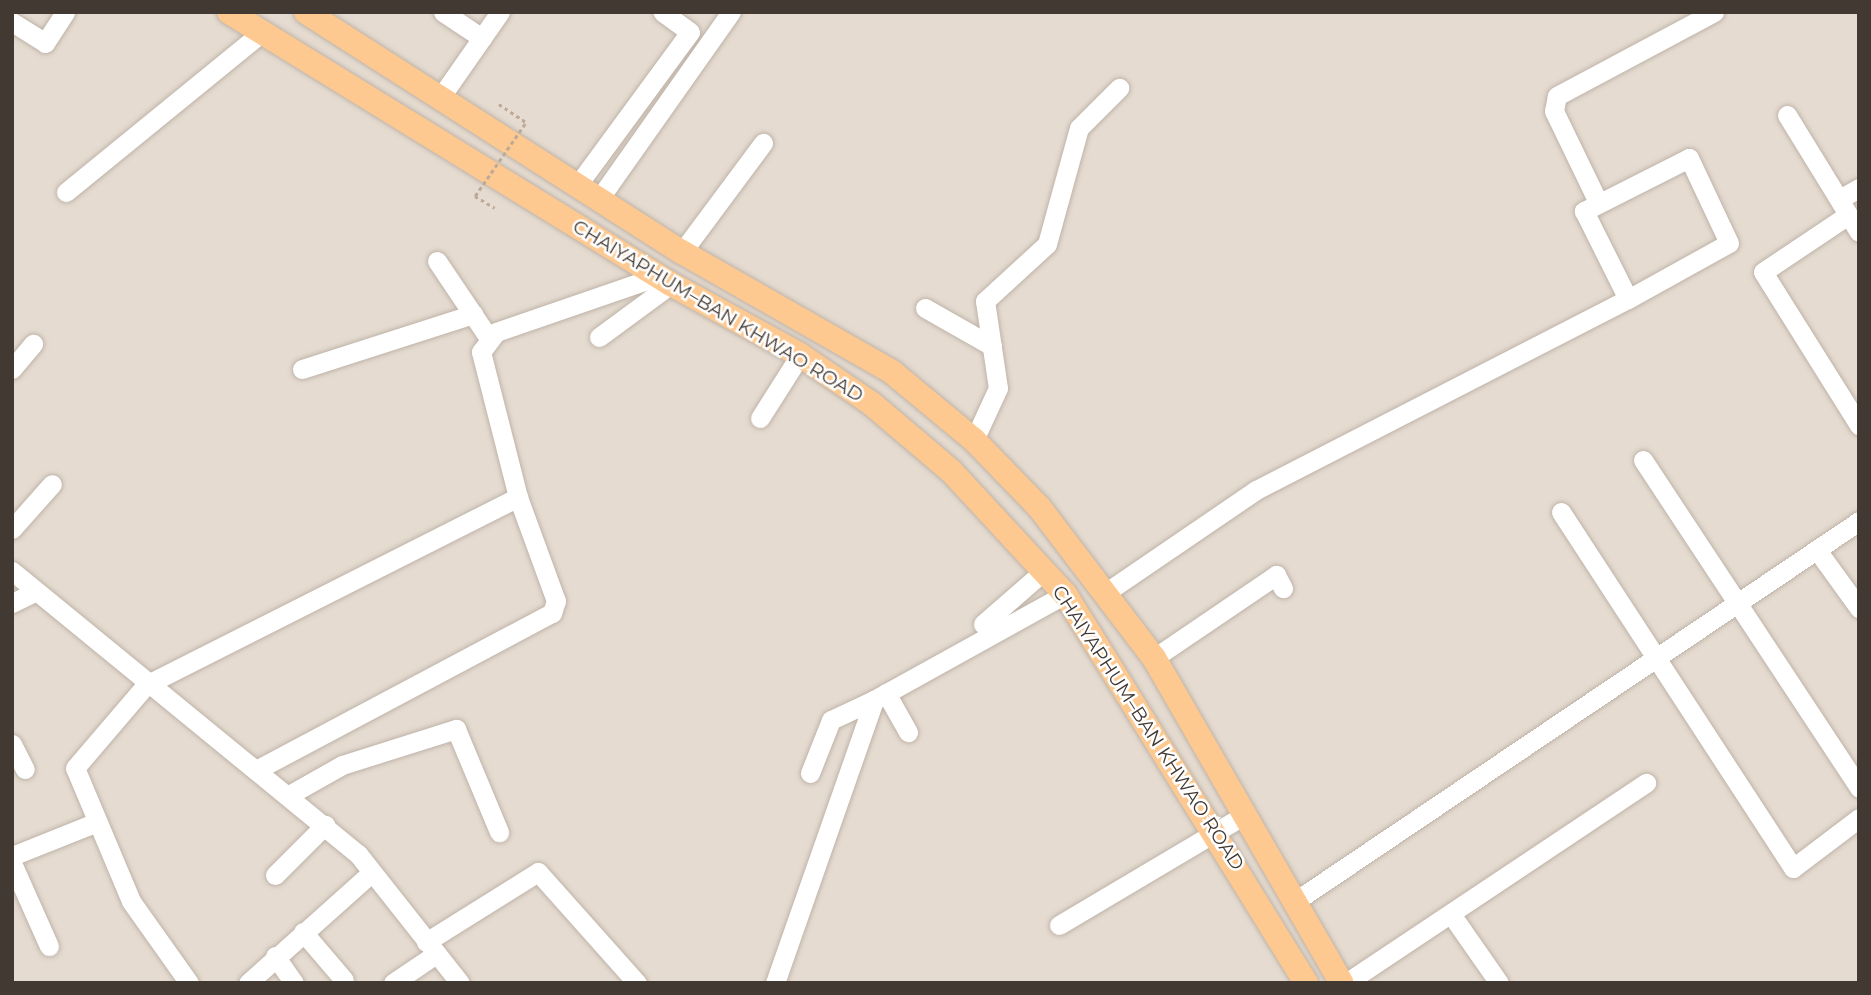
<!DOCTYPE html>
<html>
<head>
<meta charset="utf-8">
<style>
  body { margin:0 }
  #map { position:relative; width:1871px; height:995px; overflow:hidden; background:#f1eae2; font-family:Montserrat,sans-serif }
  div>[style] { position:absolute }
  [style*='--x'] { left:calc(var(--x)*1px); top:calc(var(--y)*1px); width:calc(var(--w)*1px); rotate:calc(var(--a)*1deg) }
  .residential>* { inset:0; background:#e5dbd0; transform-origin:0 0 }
  .path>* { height:2.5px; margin-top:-1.25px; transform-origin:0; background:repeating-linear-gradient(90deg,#bea997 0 3.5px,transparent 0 7px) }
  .roads { filter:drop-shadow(0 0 2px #bfb3a8) drop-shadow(0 0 2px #bfb3a8) }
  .minor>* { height:19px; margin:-9.5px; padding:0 9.5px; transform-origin:9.5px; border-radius:9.5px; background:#fff }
  .major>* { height:24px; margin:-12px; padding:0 12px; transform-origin:12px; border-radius:12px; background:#fdc990 }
  .path-bridge>* { height:2.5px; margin-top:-1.25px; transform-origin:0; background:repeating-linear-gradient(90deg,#bea997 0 3.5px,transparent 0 7px) }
  span { translate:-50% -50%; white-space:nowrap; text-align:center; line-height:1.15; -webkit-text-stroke:5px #fff; paint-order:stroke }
  .street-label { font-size:19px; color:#423933 }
  .frame { position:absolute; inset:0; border:14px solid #423933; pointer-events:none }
</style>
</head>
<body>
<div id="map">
  <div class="residential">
    <div style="left:12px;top:12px;width:1847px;height:971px"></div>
  </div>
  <div class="path">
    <div style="--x:499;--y:104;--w:32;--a:34"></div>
    <div style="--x:475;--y:196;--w:23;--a:31"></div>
  </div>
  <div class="roads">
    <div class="minor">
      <div style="--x:443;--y:12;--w:47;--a:33.7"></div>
      <div style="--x:12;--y:22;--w:39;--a:32"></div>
      <div style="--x:45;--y:43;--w:37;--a:-57"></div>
      <div style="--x:440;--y:98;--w:105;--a:-55.1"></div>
      <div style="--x:1787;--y:115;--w:137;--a:58.4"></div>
      <div style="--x:579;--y:183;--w:187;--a:-53.7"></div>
      <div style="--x:690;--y:32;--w:34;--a:-144"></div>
      <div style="--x:66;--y:192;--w:253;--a:-39.2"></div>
      <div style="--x:1841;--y:198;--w:21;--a:-29"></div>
      <div style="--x:599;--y:199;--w:229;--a:-54.8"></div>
      <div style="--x:1598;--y:202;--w:101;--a:-115.8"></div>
      <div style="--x:1554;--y:111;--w:15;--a:-79"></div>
      <div style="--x:1557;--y:96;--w:178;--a:-28.1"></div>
      <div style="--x:1848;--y:215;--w:102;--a:146.2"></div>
      <div style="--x:1763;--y:272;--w:181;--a:57.9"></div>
      <div style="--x:682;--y:252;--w:136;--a:-53.4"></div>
      <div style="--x:437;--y:261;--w:92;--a:56.1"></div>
      <div style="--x:925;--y:308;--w:77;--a:29.6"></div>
      <div style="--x:599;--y:337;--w:89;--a:-36.4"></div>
      <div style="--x:12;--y:369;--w:33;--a:-50"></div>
      <div style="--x:302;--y:369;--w:180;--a:-17.8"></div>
      <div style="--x:760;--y:418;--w:75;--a:-57.6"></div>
      <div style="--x:974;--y:440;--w:57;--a:-65.2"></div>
      <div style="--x:998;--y:388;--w:88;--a:-98.5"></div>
      <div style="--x:985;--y:301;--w:84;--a:-42.6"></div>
      <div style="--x:1047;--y:244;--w:120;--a:-74.6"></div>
      <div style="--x:1079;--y:128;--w:57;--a:-45"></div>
      <div style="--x:1643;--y:460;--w:393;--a:56.6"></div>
      <div style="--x:1561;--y:512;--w:425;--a:56.9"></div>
      <div style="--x:1793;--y:868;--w:83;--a:-37.1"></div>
      <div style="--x:12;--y:529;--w:60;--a:-48.4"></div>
      <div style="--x:1817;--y:550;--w:72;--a:54.1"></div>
      <div style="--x:12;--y:571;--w:447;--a:39.3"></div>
      <div style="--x:358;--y:854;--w:164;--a:51.7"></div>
      <div style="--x:1108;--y:591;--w:179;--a:-34.3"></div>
      <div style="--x:1256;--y:490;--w:418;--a:-27.2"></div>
      <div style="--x:1628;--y:299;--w:115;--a:-29"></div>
      <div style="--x:1729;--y:243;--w:94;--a:-115.2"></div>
      <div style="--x:1689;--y:158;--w:118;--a:153.2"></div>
      <div style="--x:1584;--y:211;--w:98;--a:63.4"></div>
      <div style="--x:12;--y:603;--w:25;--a:-26"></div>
      <div style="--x:983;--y:624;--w:82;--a:-41.1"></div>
      <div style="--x:1154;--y:658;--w:148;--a:-34.2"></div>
      <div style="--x:1276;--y:575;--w:15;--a:62"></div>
      <div style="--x:886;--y:693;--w:45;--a:60.6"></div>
      <div style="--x:12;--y:744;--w:28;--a:63"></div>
      <div style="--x:260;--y:768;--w:331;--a:-28"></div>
      <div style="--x:552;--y:613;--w:13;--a:-72"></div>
      <div style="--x:556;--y:601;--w:111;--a:-110.1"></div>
      <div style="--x:518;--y:497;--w:150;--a:-104.3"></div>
      <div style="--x:481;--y:352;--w:25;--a:-53"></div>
      <div style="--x:496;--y:332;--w:172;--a:-19"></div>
      <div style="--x:810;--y:773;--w:57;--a:-68.4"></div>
      <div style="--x:831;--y:720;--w:47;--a:-24.9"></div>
      <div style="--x:289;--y:795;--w:61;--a:-29.5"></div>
      <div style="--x:342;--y:765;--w:120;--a:-17.5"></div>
      <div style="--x:456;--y:729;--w:112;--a:67.3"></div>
      <div style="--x:12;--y:856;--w:92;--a:-21.8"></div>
      <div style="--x:12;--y:863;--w:91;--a:66"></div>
      <div style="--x:275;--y:875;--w:71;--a:-45"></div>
      <div style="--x:1297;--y:900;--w:678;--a:-33.99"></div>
      <div style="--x:1453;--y:917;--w:80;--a:55.1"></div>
      <div style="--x:1059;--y:925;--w:217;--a:-30.7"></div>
      <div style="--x:303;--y:932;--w:63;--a:49.5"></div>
      <div style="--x:426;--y:942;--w:132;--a:-32"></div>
      <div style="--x:538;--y:872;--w:149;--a:48.3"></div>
      <div style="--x:275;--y:956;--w:33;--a:55"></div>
      <div style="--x:189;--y:983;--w:100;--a:-125.3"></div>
      <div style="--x:131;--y:901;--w:144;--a:-112.8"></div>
      <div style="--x:75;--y:768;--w:109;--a:-49.5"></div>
      <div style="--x:146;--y:685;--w:417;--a:-26.8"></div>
      <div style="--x:248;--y:983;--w:166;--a:-41.8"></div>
      <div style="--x:393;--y:983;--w:52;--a:-34"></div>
      <div style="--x:775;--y:983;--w:300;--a:-70.7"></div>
      <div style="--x:874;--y:700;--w:218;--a:-29"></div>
      <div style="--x:1346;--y:983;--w:361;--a:-33.7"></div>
    </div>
    <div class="major">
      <div style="--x:229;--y:12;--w:519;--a:31.61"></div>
      <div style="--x:671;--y:284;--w:147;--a:28.8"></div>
      <div style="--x:800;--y:355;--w:87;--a:34.2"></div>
      <div style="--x:872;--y:404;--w:104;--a:40.3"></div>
      <div style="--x:951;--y:471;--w:168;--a:47.2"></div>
      <div style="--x:1065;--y:594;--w:458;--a:58.2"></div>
      <div style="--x:306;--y:12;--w:446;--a:32.6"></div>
      <div style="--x:682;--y:252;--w:242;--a:29.7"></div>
      <div style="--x:892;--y:372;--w:107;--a:39.7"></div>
      <div style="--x:974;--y:440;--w:93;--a:45.9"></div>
      <div style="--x:1039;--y:507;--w:190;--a:52.7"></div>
      <div style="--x:1154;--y:658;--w:375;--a:60"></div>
    </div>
  </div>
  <div class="path-bridge">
    <div style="--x:475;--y:196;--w:90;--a:-55.4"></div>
  </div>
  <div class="street-label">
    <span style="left:718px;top:311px;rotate:31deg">CHAIYAPHUM–BAN KHWAO ROAD</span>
    <span style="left:1148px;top:728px;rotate:57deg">CHAIYAPHUM–BAN KHWAO ROAD</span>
  </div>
  <div class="frame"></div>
</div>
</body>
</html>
